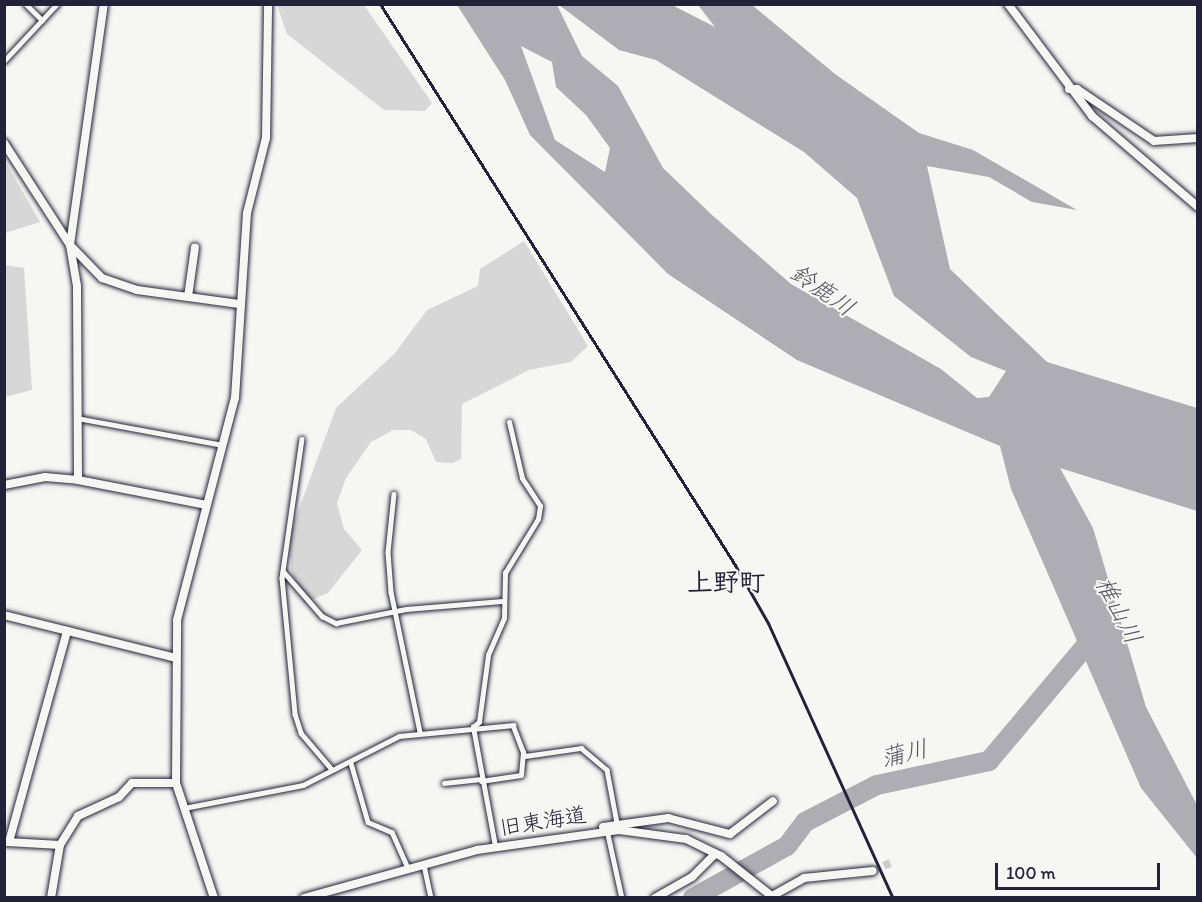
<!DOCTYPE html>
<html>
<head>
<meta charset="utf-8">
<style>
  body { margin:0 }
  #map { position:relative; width:1202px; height:902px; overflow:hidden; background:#f6f6f2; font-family:Itim,"Klee One",sans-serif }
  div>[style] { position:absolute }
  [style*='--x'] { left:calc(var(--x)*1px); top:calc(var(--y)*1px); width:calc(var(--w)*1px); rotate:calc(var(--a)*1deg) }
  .green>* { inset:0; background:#d7d7d7 }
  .water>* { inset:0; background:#adadb3 }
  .river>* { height:20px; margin:-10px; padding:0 10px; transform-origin:10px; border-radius:10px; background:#adadb3 }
  .street-tunnel>* { height:8px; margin-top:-4px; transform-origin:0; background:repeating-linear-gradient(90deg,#cccccd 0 8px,transparent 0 12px) }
  .roads { filter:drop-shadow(0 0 2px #22223b) drop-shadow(0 0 2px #22223b) }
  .lane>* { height:4.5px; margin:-2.25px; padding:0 2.25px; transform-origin:2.25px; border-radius:2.25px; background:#f6f6f2 }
  .street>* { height:8px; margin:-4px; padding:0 4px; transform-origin:4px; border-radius:4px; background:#f6f6f2 }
  .rail>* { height:3px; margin:-1.5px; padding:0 1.5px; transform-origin:1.5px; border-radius:1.5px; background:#22223b }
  span { translate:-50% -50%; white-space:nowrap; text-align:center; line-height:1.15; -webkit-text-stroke:4.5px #f6f6f2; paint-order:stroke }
  .street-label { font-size:22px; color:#22223b }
  .water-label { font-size:24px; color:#535365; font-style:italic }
  .quarter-label { font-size:26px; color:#22223b; font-weight:700 }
  .frame { position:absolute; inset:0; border:6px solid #22223b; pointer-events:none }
  .scale { position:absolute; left:995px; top:863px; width:165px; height:27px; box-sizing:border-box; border:3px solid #22223b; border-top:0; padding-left:8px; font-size:18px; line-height:21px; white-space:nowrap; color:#22223b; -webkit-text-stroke:4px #f6f6f2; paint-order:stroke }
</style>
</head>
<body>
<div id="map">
  <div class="green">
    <div style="clip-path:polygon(277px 5px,364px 5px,432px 103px,425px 111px,384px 110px,287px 34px)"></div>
    <div style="clip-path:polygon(4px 159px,40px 222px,5px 233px,4px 233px)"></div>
    <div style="clip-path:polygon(524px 241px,588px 346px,571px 362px,529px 370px,462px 404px,461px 459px,453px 463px,436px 462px,426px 439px,411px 430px,393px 430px,371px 442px,346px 478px,337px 503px,344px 529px,362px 550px,328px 593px,304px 603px,291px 570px,289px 536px,336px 408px,395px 353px,427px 310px,478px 286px,480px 269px)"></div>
    <div style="clip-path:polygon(5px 265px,24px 268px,32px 390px,5px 397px)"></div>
  </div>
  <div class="water">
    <div style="clip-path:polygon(evenodd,457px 5px,557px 5px,582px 56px,618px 86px,663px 168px,712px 215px,791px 284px,941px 369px,977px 398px,989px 397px,1006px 371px,971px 357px,894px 296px,857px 198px,804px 152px,656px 60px,619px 50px,559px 5px,672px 5px,715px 27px,698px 5px,752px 5px,835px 74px,919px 133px,973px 150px,1077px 210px,1032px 202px,989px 177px,927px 166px,950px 269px,1047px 362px,1197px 408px,1197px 511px,1060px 468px,1093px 528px,1146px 707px,1197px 805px,1197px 858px,1141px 788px,1011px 489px,1000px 446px,797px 360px,668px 274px,530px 135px,505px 80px,457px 5px,521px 46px,552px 62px,556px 87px,586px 115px,610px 148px,605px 172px,555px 140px,521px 46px)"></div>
  </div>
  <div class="river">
    <div style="--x:693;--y:898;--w:107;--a:-29"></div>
    <div style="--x:787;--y:846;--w:30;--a:-53"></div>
    <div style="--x:805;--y:822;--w:81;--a:-27.2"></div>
    <div style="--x:877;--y:785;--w:115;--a:-12.1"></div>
    <div style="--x:989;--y:761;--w:171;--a:-50"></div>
  </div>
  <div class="street-tunnel">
    <div style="--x:873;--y:871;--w:19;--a:-25"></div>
  </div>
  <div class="roads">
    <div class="lane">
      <div style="--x:26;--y:4;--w:23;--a:45"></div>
      <div style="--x:4;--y:61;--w:78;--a:-47.1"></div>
      <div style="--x:77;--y:418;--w:147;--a:10.5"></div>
      <div style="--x:302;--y:439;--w:140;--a:98.2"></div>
      <div style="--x:282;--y:578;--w:137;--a:84.5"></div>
      <div style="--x:295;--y:714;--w:20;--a:72"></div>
      <div style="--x:301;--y:733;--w:45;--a:49.5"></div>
      <div style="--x:394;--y:494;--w:58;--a:95.9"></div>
      <div style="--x:388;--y:552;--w:40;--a:85.7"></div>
      <div style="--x:391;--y:592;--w:143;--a:78.3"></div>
      <div style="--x:283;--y:571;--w:60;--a:49.1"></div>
      <div style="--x:322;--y:616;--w:16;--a:27"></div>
      <div style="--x:336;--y:623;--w:71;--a:-11.3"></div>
      <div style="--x:406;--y:609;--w:96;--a:-4.8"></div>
      <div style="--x:351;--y:763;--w:61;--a:73.9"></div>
      <div style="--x:368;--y:822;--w:26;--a:23"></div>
      <div style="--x:392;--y:832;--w:36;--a:66"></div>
      <div style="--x:481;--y:781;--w:40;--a:-8.5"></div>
      <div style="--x:521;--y:775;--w:23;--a:-85"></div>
      <div style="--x:444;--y:783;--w:37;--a:-6"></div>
      <div style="--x:184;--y:808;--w:121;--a:-10.9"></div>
      <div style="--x:303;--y:785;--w:108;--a:-27"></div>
      <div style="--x:399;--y:736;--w:115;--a:-5.5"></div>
      <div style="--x:513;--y:725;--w:33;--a:69"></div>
      <div style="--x:525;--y:756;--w:57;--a:-8.1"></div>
      <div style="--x:581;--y:748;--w:34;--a:40"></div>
      <div style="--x:607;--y:770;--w:54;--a:79.3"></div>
      <div style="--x:607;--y:830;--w:70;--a:77.6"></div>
      <div style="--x:495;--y:846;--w:121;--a:-100.5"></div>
      <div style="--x:473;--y:727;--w:8;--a:-40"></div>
      <div style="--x:479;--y:722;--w:68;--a:-82.3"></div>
      <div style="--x:488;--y:655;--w:40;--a:-66.6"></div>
      <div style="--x:504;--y:618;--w:45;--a:-88.7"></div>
      <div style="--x:505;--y:573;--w:63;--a:-58.6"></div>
      <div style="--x:538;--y:519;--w:13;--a:-81"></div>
      <div style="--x:540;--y:506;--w:33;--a:-123"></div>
      <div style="--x:522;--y:478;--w:57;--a:-103.1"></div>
      <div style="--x:424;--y:865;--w:34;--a:78"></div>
    </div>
    <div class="street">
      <div style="--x:1008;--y:4;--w:140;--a:53.1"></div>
      <div style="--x:1092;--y:116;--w:140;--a:40.6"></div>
      <div style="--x:1069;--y:89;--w:8;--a:0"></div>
      <div style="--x:1077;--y:89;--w:93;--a:34"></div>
      <div style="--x:1154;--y:141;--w:44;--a:-3.9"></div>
      <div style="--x:4;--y:143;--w:121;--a:57.1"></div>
      <div style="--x:70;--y:245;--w:46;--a:45.9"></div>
      <div style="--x:102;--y:278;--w:37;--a:19"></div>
      <div style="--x:137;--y:290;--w:103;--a:7.8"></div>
      <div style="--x:188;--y:297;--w:50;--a:-82"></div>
      <div style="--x:78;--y:480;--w:194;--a:-90.3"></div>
      <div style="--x:77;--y:286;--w:42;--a:-99.7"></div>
      <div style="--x:70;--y:245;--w:243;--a:-82"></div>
      <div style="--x:4;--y:485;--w:42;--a:-11"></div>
      <div style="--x:45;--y:477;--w:33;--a:5"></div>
      <div style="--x:78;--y:480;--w:131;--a:11"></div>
      <div style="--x:4;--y:615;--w:177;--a:14"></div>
      <div style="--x:603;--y:827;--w:66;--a:-7.9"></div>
      <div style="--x:668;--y:818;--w:64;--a:14.5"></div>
      <div style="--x:730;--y:834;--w:54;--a:-37.5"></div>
      <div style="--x:7;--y:842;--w:53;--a:3.2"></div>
      <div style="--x:60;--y:845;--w:34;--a:-58"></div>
      <div style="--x:78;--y:816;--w:45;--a:-24.9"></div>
      <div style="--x:119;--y:797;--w:19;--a:-47"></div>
      <div style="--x:132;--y:783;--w:44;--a:0"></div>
      <div style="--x:9;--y:842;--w:219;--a:-74.6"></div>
      <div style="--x:772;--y:896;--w:37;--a:-29"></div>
      <div style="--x:804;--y:878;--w:69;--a:-5.8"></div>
      <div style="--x:51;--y:898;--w:54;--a:-80.4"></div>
      <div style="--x:214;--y:898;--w:121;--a:-108.3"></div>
      <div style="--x:176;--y:783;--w:163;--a:-89.6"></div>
      <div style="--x:177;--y:620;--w:229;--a:-75.4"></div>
      <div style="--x:235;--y:398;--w:185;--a:-86.3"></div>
      <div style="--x:247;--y:213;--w:77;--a:-75.8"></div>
      <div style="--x:266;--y:138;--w:134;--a:-89.1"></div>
      <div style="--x:304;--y:898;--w:180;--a:-15.5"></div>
      <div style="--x:477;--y:850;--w:143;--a:-8"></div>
      <div style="--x:619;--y:830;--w:68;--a:7.7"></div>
      <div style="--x:686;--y:839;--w:39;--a:26"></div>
      <div style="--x:721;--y:856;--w:68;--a:38.4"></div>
      <div style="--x:655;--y:898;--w:43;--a:-29.6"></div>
      <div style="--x:692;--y:877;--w:33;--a:-45"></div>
    </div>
  </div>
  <div class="rail">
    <div style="--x:380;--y:4;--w:664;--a:57.67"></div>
    <div style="--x:735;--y:565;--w:67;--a:60.4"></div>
    <div style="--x:768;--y:623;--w:302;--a:65.6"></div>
  </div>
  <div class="street-label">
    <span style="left:543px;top:821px;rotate:-9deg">旧東海道</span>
  </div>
  <div class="water-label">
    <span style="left:823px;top:290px;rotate:35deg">鈴鹿川</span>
    <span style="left:1119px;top:610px;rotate:63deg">椎山川</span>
    <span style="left:904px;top:753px;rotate:-13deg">蒲川</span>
  </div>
  <div class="quarter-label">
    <span style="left:726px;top:583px">上野町</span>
  </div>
  <div class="frame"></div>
  <div class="scale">100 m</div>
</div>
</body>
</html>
